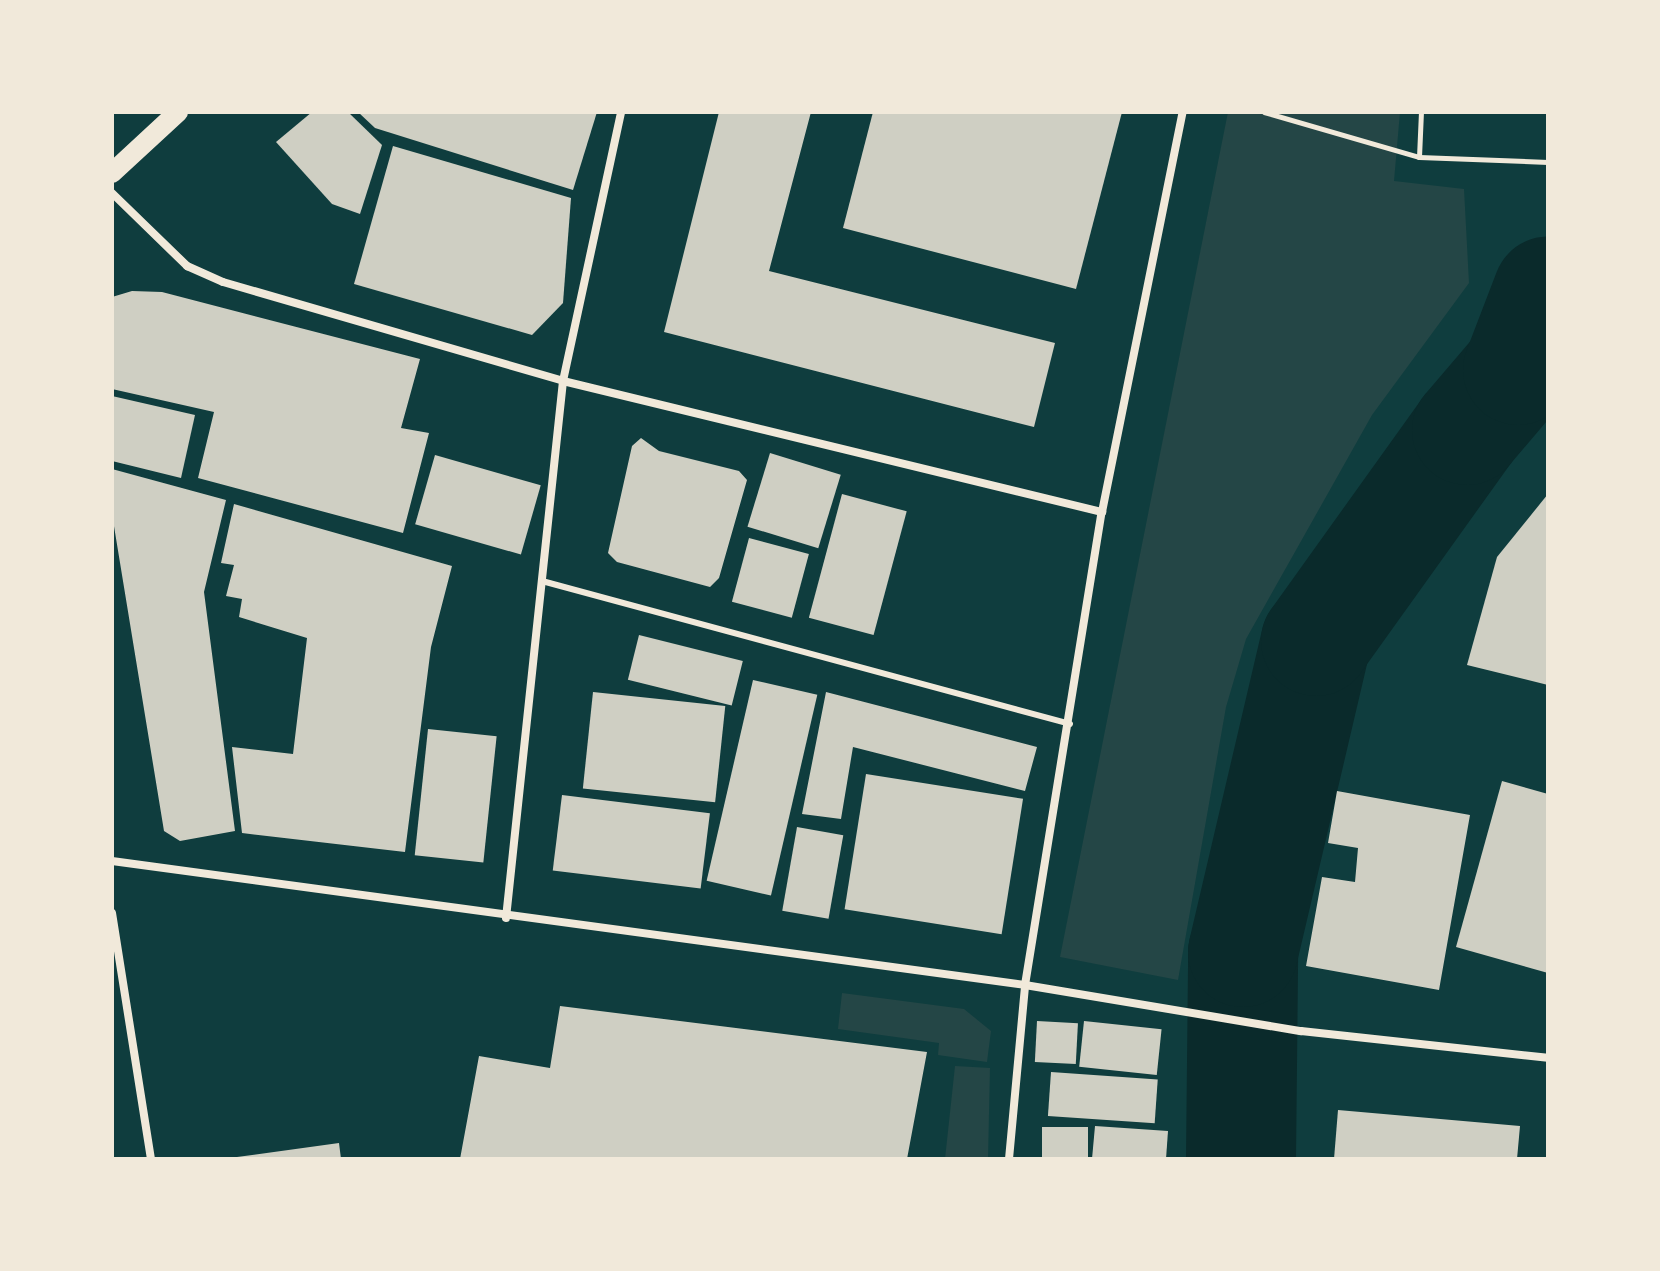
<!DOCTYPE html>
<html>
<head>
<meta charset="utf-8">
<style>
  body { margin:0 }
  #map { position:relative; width:1660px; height:1271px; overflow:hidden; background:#0f3d3e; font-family:"Roboto Condensed",sans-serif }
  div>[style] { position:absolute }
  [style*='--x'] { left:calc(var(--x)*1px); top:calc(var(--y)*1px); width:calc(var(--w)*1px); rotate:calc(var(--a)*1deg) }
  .green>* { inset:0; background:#244646 }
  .river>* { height:110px; margin:-55px; padding:0 55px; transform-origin:55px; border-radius:55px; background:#0a2a2b }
  .building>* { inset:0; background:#cfcfc3; transform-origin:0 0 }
  .path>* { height:5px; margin:-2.5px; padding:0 2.5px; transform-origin:2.5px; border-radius:2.5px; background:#f1e9da }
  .service>* { height:6px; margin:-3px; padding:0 3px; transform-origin:3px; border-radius:3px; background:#f1e9da }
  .minor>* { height:8px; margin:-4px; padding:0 4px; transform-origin:4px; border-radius:4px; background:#f1e9da }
  .primary>* { height:20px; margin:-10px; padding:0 10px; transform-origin:10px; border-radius:10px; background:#f1e9da }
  span { translate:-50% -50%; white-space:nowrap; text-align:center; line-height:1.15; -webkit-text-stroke:6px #f1e9da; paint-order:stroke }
  .frame { position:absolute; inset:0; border:114px solid #f1e9da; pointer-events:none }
</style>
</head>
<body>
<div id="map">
  <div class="green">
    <div style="clip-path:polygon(1228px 112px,1400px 112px,1394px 181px,1464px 189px,1469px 283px,1372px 415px,1246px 639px,1226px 707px,1178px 980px,1060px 957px)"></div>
    <div style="clip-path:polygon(842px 993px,964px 1009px,991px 1031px,987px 1062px,938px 1055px,939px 1043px,838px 1029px)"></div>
    <div style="clip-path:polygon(955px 1066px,990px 1068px,988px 1159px,945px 1159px)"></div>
  </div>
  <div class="river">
    <div style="--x:1241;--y:1159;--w:207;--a:-89.4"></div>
    <div style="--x:1243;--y:952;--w:319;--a:-76.8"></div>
    <div style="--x:1316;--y:641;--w:259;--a:-54.4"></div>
    <div style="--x:1467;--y:430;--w:79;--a:-49.6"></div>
    <div style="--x:1518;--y:370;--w:84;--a:-69"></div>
  </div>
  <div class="building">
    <div style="clip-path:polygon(312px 112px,348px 112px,382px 145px,360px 214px,332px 204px,276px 142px)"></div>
    <div style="clip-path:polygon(358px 112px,597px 112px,573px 190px,375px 128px)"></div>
    <div style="clip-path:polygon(719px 112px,811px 112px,769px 271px,1055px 343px,1034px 427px,664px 332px)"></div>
    <div style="clip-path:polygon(873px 112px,1122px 112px,1076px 289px,843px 228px)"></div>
    <div style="clip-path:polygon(393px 146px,571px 198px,563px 303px,532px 335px,354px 284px)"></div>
    <div style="clip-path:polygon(132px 291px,162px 292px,420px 359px,401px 428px,429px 433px,403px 533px,198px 478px,214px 412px,112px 389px,112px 297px)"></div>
    <div style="clip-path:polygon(112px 396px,195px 415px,181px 478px,112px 461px)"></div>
    <div style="clip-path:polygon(641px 438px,659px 451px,739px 471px,747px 480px,719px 578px,710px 587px,617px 562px,608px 553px,632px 446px)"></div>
    <div style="left:770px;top:453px;width:74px;height:77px;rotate:17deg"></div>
    <div style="left:435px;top:455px;width:110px;height:72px;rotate:16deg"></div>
    <div style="clip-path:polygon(112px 469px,226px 500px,204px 592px,235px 831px,180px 841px,164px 831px,112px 514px)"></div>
    <div style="left:842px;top:494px;width:67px;height:128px;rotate:15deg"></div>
    <div style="clip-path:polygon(1548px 494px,1548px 685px,1467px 665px,1497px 557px)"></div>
    <div style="clip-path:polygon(234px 504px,452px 566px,431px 647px,405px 852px,242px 833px,232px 747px,293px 754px,307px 638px,239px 617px,242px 599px,226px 596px,234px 565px,221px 563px)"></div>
    <div style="left:749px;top:538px;width:62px;height:66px;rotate:15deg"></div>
    <div style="left:639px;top:635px;width:107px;height:46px;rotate:14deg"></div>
    <div style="left:753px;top:680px;width:66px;height:206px;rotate:13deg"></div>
    <div style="left:593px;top:692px;width:133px;height:97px;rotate:6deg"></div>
    <div style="clip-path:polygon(826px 692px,1037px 747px,1025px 791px,853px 747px,841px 819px,802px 814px)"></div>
    <div style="left:428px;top:729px;width:69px;height:127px;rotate:6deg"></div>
    <div style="left:866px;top:774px;width:159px;height:137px;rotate:9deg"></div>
    <div style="clip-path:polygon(1502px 781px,1548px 794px,1548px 973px,1456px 947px)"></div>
    <div style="clip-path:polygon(1337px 791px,1470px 815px,1439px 990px,1306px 966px,1322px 877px,1355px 882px,1358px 848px,1328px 843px)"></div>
    <div style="left:562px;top:795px;width:149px;height:76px;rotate:7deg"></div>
    <div style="left:797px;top:827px;width:47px;height:85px;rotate:10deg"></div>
    <div style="clip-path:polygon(560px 1006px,927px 1052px,907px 1159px,460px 1159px,479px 1056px,550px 1068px)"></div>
    <div style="left:1037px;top:1021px;width:41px;height:41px;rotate:3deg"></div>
    <div style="left:1084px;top:1021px;width:78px;height:46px;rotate:6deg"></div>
    <div style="left:1051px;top:1072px;width:107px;height:44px;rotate:4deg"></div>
    <div style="clip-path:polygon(1338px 1110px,1520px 1126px,1517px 1159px,1334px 1159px)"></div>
    <div style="clip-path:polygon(1095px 1126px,1168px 1131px,1166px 1159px,1092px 1159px)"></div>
    <div style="left:1042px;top:1127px;width:46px;height:32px"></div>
    <div style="clip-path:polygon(339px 1143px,341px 1159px,237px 1159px,237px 1157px)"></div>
  </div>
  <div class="path">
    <div style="--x:1264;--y:112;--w:161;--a:16.2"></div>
    <div style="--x:1419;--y:157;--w:129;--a:2.2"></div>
    <div style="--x:1419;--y:157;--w:45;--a:-87.5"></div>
  </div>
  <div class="service">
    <div style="--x:542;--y:581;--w:547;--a:15.15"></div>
  </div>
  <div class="minor">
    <div style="--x:112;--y:193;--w:105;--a:44.2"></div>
    <div style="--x:187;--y:266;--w:39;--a:24"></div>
    <div style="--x:223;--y:282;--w:354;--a:16.2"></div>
    <div style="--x:563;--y:381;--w:555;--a:13.66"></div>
    <div style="--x:112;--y:861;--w:921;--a:7.73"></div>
    <div style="--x:1025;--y:985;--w:280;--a:9.5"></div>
    <div style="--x:1301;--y:1031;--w:248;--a:6.2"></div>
    <div style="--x:112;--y:913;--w:249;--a:81"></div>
    <div style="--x:506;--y:918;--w:540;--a:-83.94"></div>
    <div style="--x:563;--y:381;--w:275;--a:-77.8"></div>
    <div style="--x:1009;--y:1159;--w:175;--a:-84.7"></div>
    <div style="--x:1025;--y:985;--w:479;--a:-80.8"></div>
    <div style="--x:1102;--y:512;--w:408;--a:-78.6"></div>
  </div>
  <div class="primary">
    <div style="--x:112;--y:173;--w:90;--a:-42.7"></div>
  </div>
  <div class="frame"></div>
</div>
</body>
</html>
